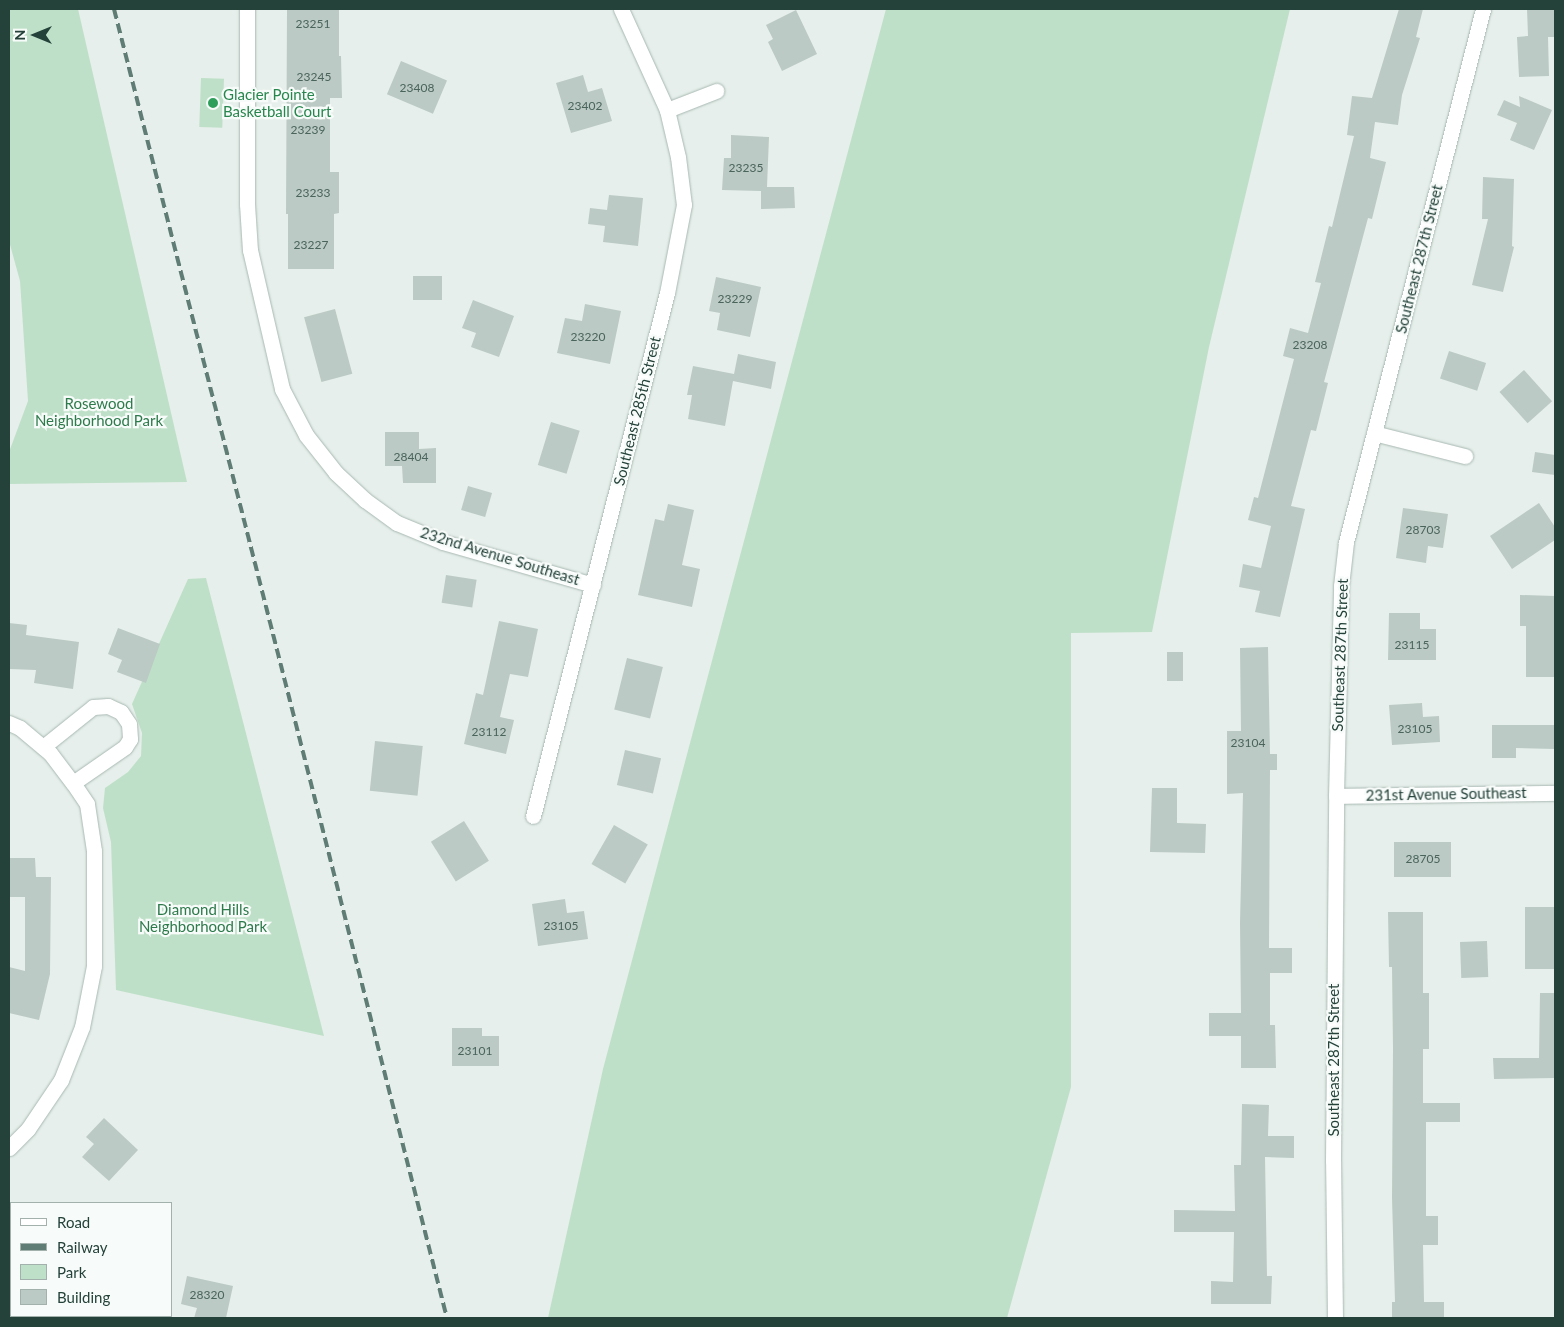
<!DOCTYPE html>
<html>
<head>
<meta charset="utf-8">
<style>
  body { margin:0 }
  #map { position:relative; width:1564px; height:1327px; overflow:hidden; background:#e6efeb; font-family:Lato,sans-serif }
  div>[style] { position:absolute }
  [style*='--x'] { left:calc(var(--x)*1px); top:calc(var(--y)*1px); width:calc(var(--w)*1px); rotate:calc(var(--a)*1deg) }
  .green>* { inset:0; background:#bfe0c8; transform-origin:0 0 }
  .building>* { inset:0; background:#bbcac4; transform-origin:0 0 }
  .roads { filter:drop-shadow(0 0 1px #a8b8b2) drop-shadow(0 0 1px #a8b8b2) }
  .minor>* { height:15px; margin:-7.5px; padding:0 7.5px; transform-origin:7.5px; border-radius:7.5px; background:#fff }
  .rail>* { height:4px; margin-top:-2px; transform-origin:0; background:repeating-linear-gradient(90deg,#5f7d75 0 10px,transparent 0 15px) }
  .dots>* { width:14px; height:14px; translate:-50% -50%; box-sizing:border-box; border:2px solid #f7fbf9; border-radius:50% }
  span { translate:-50% -50%; white-space:nowrap; text-align:center; line-height:1.15; -webkit-text-stroke:4.5px #f7fbf9; paint-order:stroke }
  .number-label { font-size:12px; color:#4a645c }
  .number-label span { -webkit-text-stroke-width:0 }
  .leisure-label { font-size:15px; color:#27864d }
  .left { translate:0 -50%; text-align:left }
  .street-label { font-size:15px; color:#24423a }
  .park-label { font-size:15px; color:#2d7a4b }
  .frame { position:absolute; inset:0; border:10px solid #24423a; pointer-events:none }
  .legend { position:absolute; left:10px; top:1202px; width:162px; height:115px; box-sizing:border-box; background:#f7fbf9; border:1px solid #a3b1ad; margin:0; padding:6px 9px; list-style:none; font-size:15px; color:#24423a }
  .legend li { display:flex; align-items:center; gap:10px; height:25px }
  .legend b { width:25px; border:1px solid #a3b1ad }
  .north { position:absolute; left:10px; top:10px; width:50px; height:50px; -webkit-text-stroke:4px #f7fbf9; paint-order:stroke; rotate:270deg; font-size:14px; font-weight:700; line-height:20px; text-align:center; color:#24423a }
  .north::after { content:''; display:block; margin:auto; width:18px; height:22px; background:#24423a; clip-path:polygon(50% 0,100% 100%,50% 72%,0 100%) }
</style>
</head>
<body>
<div id="map">
  <div class="green">
    <div style="clip-path:polygon(9px 9px,78px 9px,187px 482px,9px 484px,9px 452px,28px 401px,20px 281px,9px 241px)"></div>
    <div style="clip-path:polygon(886px 9px,1290px 9px,1209px 347px,1152px 632px,1071px 633px,1071px 1087px,1007px 1318px,548px 1318px,603px 1069px)"></div>
    <div style="left:201px;top:78px;width:23px;height:49px;rotate:2deg"></div>
    <div style="clip-path:polygon(206px 578px,324px 1036px,116px 990px,111px 842px,103px 808px,105px 788px,128px 772px,141px 756px,142px 733px,132px 704px,188px 579px)"></div>
  </div>
  <div class="building">
    <div style="clip-path:polygon(287px 9px,339px 9px,339px 56px,341px 56px,342px 98px,330px 98px,330px 172px,339px 172px,339px 213px,334px 214px,334px 269px,288px 269px,288px 214px,286px 214px)"></div>
    <div style="clip-path:polygon(1399px 9px,1423px 9px,1416px 37px,1420px 38px,1402px 95px,1398px 125px,1375px 122px,1370px 158px,1386px 162px,1372px 219px,1368px 218px,1324px 382px,1328px 383px,1316px 431px,1311px 430px,1291px 506px,1305px 509px,1280px 617px,1255px 612px,1260px 591px,1239px 587px,1243px 564px,1261px 568px,1271px 526px,1248px 520px,1254px 497px,1258px 498px,1294px 359px,1283px 356px,1290px 328px,1308px 333px,1321px 283px,1315px 282px,1329px 226px,1332px 227px,1354px 136px,1347px 135px,1352px 96px,1372px 98px)"></div>
    <div style="clip-path:polygon(1527px 9px,1554px 9px,1555px 37px,1548px 37px,1549px 76px,1519px 77px,1517px 37px,1528px 36px)"></div>
    <div style="clip-path:polygon(796px 10px,817px 54px,782px 71px,768px 42px,773px 39px,766px 25px)"></div>
    <div style="left:401px;top:61px;width:50px;height:36px;rotate:23deg"></div>
    <div style="clip-path:polygon(583px 75px,588px 92px,602px 88px,612px 121px,571px 133px,556px 83px)"></div>
    <div style="clip-path:polygon(1519px 96px,1552px 110px,1534px 150px,1510px 140px,1517px 123px,1497px 115px,1504px 100px,1520px 107px)"></div>
    <div style="clip-path:polygon(731px 135px,769px 137px,767px 187px,794px 187px,795px 208px,761px 209px,761px 191px,722px 190px,724px 158px,731px 158px)"></div>
    <div style="clip-path:polygon(1483px 177px,1514px 179px,1512px 246px,1514px 247px,1503px 292px,1472px 285px,1488px 219px,1482px 219px)"></div>
    <div style="clip-path:polygon(609px 195px,643px 198px,638px 246px,603px 242px,605px 226px,588px 224px,590px 208px,607px 210px)"></div>
    <div style="left:413px;top:276px;width:29px;height:24px"></div>
    <div style="clip-path:polygon(716px 277px,761px 287px,750px 337px,717px 330px,720px 313px,709px 311px)"></div>
    <div style="clip-path:polygon(473px 300px,514px 316px,499px 357px,471px 347px,476px 333px,462px 328px)"></div>
    <div style="clip-path:polygon(585px 304px,621px 311px,610px 364px,557px 353px,565px 318px,582px 321px)"></div>
    <div style="left:335px;top:309px;width:67px;height:32px;rotate:75deg"></div>
    <div style="left:1449px;top:351px;width:39px;height:29px;rotate:18deg"></div>
    <div style="clip-path:polygon(738px 354px,776px 362px,771px 389px,733px 381px,725px 426px,688px 419px,692px 395px,687px 395px,693px 366px,734px 374px)"></div>
    <div style="left:1524px;top:370px;width:42px;height:33px;rotate:48deg"></div>
    <div style="left:551px;top:422px;width:30px;height:45px;rotate:17deg"></div>
    <div style="clip-path:polygon(385px 432px,419px 432px,419px 449px,436px 448px,436px 483px,403px 483px,402px 466px,385px 466px)"></div>
    <div style="clip-path:polygon(1535px 452px,1555px 455px,1555px 475px,1532px 472px)"></div>
    <div style="left:468px;top:486px;width:25px;height:25px;rotate:16deg"></div>
    <div style="clip-path:polygon(1539px 503px,1555px 527px,1555px 540px,1512px 569px,1490px 536px)"></div>
    <div style="clip-path:polygon(668px 504px,694px 510px,682px 565px,700px 569px,692px 607px,638px 595px,655px 519px,664px 521px)"></div>
    <div style="clip-path:polygon(1403px 508px,1448px 514px,1443px 548px,1428px 546px,1426px 563px,1396px 558px)"></div>
    <div style="left:446px;top:575px;width:31px;height:28px;rotate:9deg"></div>
    <div style="clip-path:polygon(1520px 595px,1555px 596px,1555px 677px,1526px 677px,1526px 626px,1520px 626px)"></div>
    <div style="clip-path:polygon(1389px 613px,1420px 613px,1420px 629px,1436px 629px,1436px 660px,1388px 660px)"></div>
    <div style="clip-path:polygon(499px 621px,538px 629px,528px 677px,510px 674px,500px 717px,514px 720px,506px 754px,464px 744px,476px 693px,483px 695px)"></div>
    <div style="clip-path:polygon(9px 623px,27px 625px,26px 635px,79px 642px,73px 689px,34px 683px,36px 670px,9px 669px)"></div>
    <div style="clip-path:polygon(118px 628px,160px 644px,146px 683px,117px 672px,122px 660px,108px 654px)"></div>
    <div style="clip-path:polygon(1268px 647px,1270px 754px,1277px 754px,1277px 770px,1270px 770px,1269px 948px,1292px 948px,1292px 973px,1270px 973px,1270px 1025px,1275px 1025px,1276px 1068px,1241px 1068px,1241px 1036px,1209px 1036px,1209px 1013px,1241px 1013px,1240px 923px,1243px 793px,1227px 794px,1227px 731px,1241px 731px,1240px 648px)"></div>
    <div style="left:1167px;top:652px;width:16px;height:29px"></div>
    <div style="left:627px;top:658px;width:37px;height:53px;rotate:14deg"></div>
    <div style="clip-path:polygon(1422px 703px,1423px 717px,1439px 716px,1440px 742px,1392px 745px,1389px 705px)"></div>
    <div style="clip-path:polygon(1492px 725px,1555px 725px,1555px 749px,1516px 748px,1516px 758px,1492px 758px)"></div>
    <div style="left:375px;top:741px;width:48px;height:50px;rotate:6deg"></div>
    <div style="left:625px;top:750px;width:37px;height:36px;rotate:13deg"></div>
    <div style="clip-path:polygon(1152px 788px,1177px 788px,1177px 823px,1206px 824px,1205px 853px,1150px 852px)"></div>
    <div style="left:464px;top:821px;width:47px;height:39px;rotate:58deg"></div>
    <div style="left:614px;top:825px;width:39px;height:45px;rotate:30deg"></div>
    <div style="left:1394px;top:842px;width:57px;height:35px"></div>
    <div style="clip-path:polygon(9px 858px,35px 858px,36px 877px,51px 877px,50px 974px,39px 1020px,9px 1013px,9px 967px,25px 971px,25px 897px,9px 897px)"></div>
    <div style="clip-path:polygon(565px 899px,567px 913px,584px 911px,588px 939px,538px 946px,532px 904px)"></div>
    <div style="left:1525px;top:907px;width:30px;height:62px"></div>
    <div style="clip-path:polygon(1388px 912px,1423px 912px,1423px 993px,1429px 993px,1429px 1049px,1423px 1049px,1423px 1103px,1460px 1103px,1460px 1122px,1426px 1122px,1426px 1216px,1438px 1216px,1438px 1245px,1423px 1245px,1424px 1302px,1444px 1302px,1444px 1318px,1392px 1318px,1392px 1302px,1395px 1302px,1392px 1198px,1393px 1049px,1392px 967px,1389px 967px)"></div>
    <div style="left:1487px;top:941px;width:36px;height:27px;rotate:88deg"></div>
    <div style="clip-path:polygon(1540px 993px,1555px 993px,1555px 1078px,1494px 1079px,1493px 1058px,1539px 1058px)"></div>
    <div style="clip-path:polygon(452px 1028px,482px 1028px,482px 1036px,499px 1036px,499px 1066px,452px 1066px)"></div>
    <div style="clip-path:polygon(1242px 1104px,1269px 1105px,1268px 1136px,1294px 1136px,1294px 1158px,1265px 1157px,1267px 1276px,1272px 1276px,1271px 1304px,1211px 1304px,1211px 1281px,1233px 1282px,1234px 1232px,1174px 1232px,1174px 1210px,1235px 1211px,1234px 1165px,1241px 1165px)"></div>
    <div style="clip-path:polygon(104px 1118px,138px 1150px,109px 1181px,82px 1157px,94px 1144px,86px 1137px)"></div>
    <div style="clip-path:polygon(187px 1276px,233px 1286px,226px 1318px,194px 1318px,197px 1308px,181px 1304px)"></div>
  </div>
  <div class="roads">
    <div class="minor">
      <div style="--x:247;--y:9;--w:195;--a:90"></div>
      <div style="--x:247;--y:204;--w:46;--a:86.3"></div>
      <div style="--x:250;--y:250;--w:143;--a:77"></div>
      <div style="--x:282;--y:389;--w:52;--a:62.4"></div>
      <div style="--x:306;--y:435;--w:48;--a:51.7"></div>
      <div style="--x:336;--y:473;--w:40;--a:43"></div>
      <div style="--x:365;--y:500;--w:39;--a:36"></div>
      <div style="--x:397;--y:523;--w:50;--a:22.4"></div>
      <div style="--x:443;--y:542;--w:156;--a:16"></div>
      <div style="--x:667;--y:110;--w:53;--a:-21.2"></div>
      <div style="--x:1374;--y:433;--w:94;--a:14.2"></div>
      <div style="--x:9;--y:723;--w:12;--a:24"></div>
      <div style="--x:20;--y:728;--w:39;--a:40"></div>
      <div style="--x:50;--y:753;--w:38;--a:53"></div>
      <div style="--x:73;--y:783;--w:25;--a:56"></div>
      <div style="--x:87;--y:804;--w:48;--a:81.5"></div>
      <div style="--x:94;--y:851;--w:115;--a:90"></div>
      <div style="--x:94;--y:966;--w:62;--a:101.1"></div>
      <div style="--x:82;--y:1027;--w:57;--a:111.6"></div>
      <div style="--x:61;--y:1080;--w:59;--a:124"></div>
      <div style="--x:28;--y:1129;--w:27;--a:135"></div>
      <div style="--x:43;--y:747;--w:64;--a:-38.7"></div>
      <div style="--x:93;--y:707;--w:15;--a:-4"></div>
      <div style="--x:108;--y:706;--w:14;--a:25"></div>
      <div style="--x:121;--y:712;--w:14;--a:56"></div>
      <div style="--x:129;--y:724;--w:15;--a:86"></div>
      <div style="--x:130;--y:739;--w:9;--a:122"></div>
      <div style="--x:125;--y:747;--w:63;--a:145.3"></div>
      <div style="--x:1336;--y:796;--w:219;--a:-0.8"></div>
      <div style="--x:533;--y:816;--w:540;--a:-75.63"></div>
      <div style="--x:667;--y:293;--w:90;--a:-79.1"></div>
      <div style="--x:684;--y:205;--w:48;--a:-97.1"></div>
      <div style="--x:678;--y:157;--w:48;--a:-103.2"></div>
      <div style="--x:667;--y:110;--w:111;--a:-114.5"></div>
      <div style="--x:1335;--y:1318;--w:157;--a:-90.7"></div>
      <div style="--x:1333;--y:1161;--w:365;--a:-89.5"></div>
      <div style="--x:1336;--y:796;--w:210;--a:-88.6"></div>
      <div style="--x:1341;--y:586;--w:44;--a:-83.5"></div>
      <div style="--x:1346;--y:542;--w:550;--a:-75.58"></div>
    </div>
  </div>
  <div class="rail">
    <div style="--x:114;--y:9;--w:1351;--a:75.73"></div>
  </div>
  <div class="dots">
    <div style="left:213px;top:103px;background:#2e9e5b"></div>
  </div>
  <div class="number-label">
    <span style="left:313px;top:24px">23251</span>
    <span style="left:314px;top:77px">23245</span>
    <span style="left:417px;top:88px">23408</span>
    <span style="left:585px;top:106px">23402</span>
    <span style="left:308px;top:130px">23239</span>
    <span style="left:746px;top:168px">23235</span>
    <span style="left:313px;top:193px">23233</span>
    <span style="left:311px;top:245px">23227</span>
    <span style="left:735px;top:299px">23229</span>
    <span style="left:588px;top:337px">23220</span>
    <span style="left:1310px;top:345px">23208</span>
    <span style="left:411px;top:457px">28404</span>
    <span style="left:1423px;top:530px">28703</span>
    <span style="left:1412px;top:645px">23115</span>
    <span style="left:1415px;top:729px">23105</span>
    <span style="left:489px;top:732px">23112</span>
    <span style="left:1248px;top:743px">23104</span>
    <span style="left:1423px;top:859px">28705</span>
    <span style="left:561px;top:926px">23105</span>
    <span style="left:475px;top:1051px">23101</span>
    <span style="left:207px;top:1295px">28320</span>
  </div>
  <div class="leisure-label">
    <span class="left" style="left:223px;top:103px">Glacier Pointe<br>Basketball Court</span>
  </div>
  <div class="street-label">
    <span style="left:1419px;top:259px;rotate:-76deg">Southeast 287th Street</span>
    <span style="left:637px;top:411px;rotate:-76deg">Southeast 285th Street</span>
    <span style="left:500px;top:556px;rotate:17deg">232nd Avenue Southeast</span>
    <span style="left:1340px;top:655px;rotate:-88deg">Southeast 287th Street</span>
    <span style="left:1446px;top:794px;rotate:-1deg">231st Avenue Southeast</span>
    <span style="left:1334px;top:1060px;rotate:-90deg">Southeast 287th Street</span>
  </div>
  <div class="park-label">
    <span style="left:99px;top:412px">Rosewood<br>Neighborhood Park</span>
    <span style="left:203px;top:918px">Diamond Hills<br>Neighborhood Park</span>
  </div>
  <div class="frame"></div>
  <ul class="legend">
  <li><b style="height:6px;background:#fff"></b>Road</li>
  <li><b style="height:6px;background:#5f7d75"></b>Railway</li>
  <li><b style="height:14px;background:#bfe0c8"></b>Park</li>
  <li><b style="height:14px;background:#bbcac4"></b>Building</li>
  </ul>
  <div class="north">N</div>
</div>
</body>
</html>
